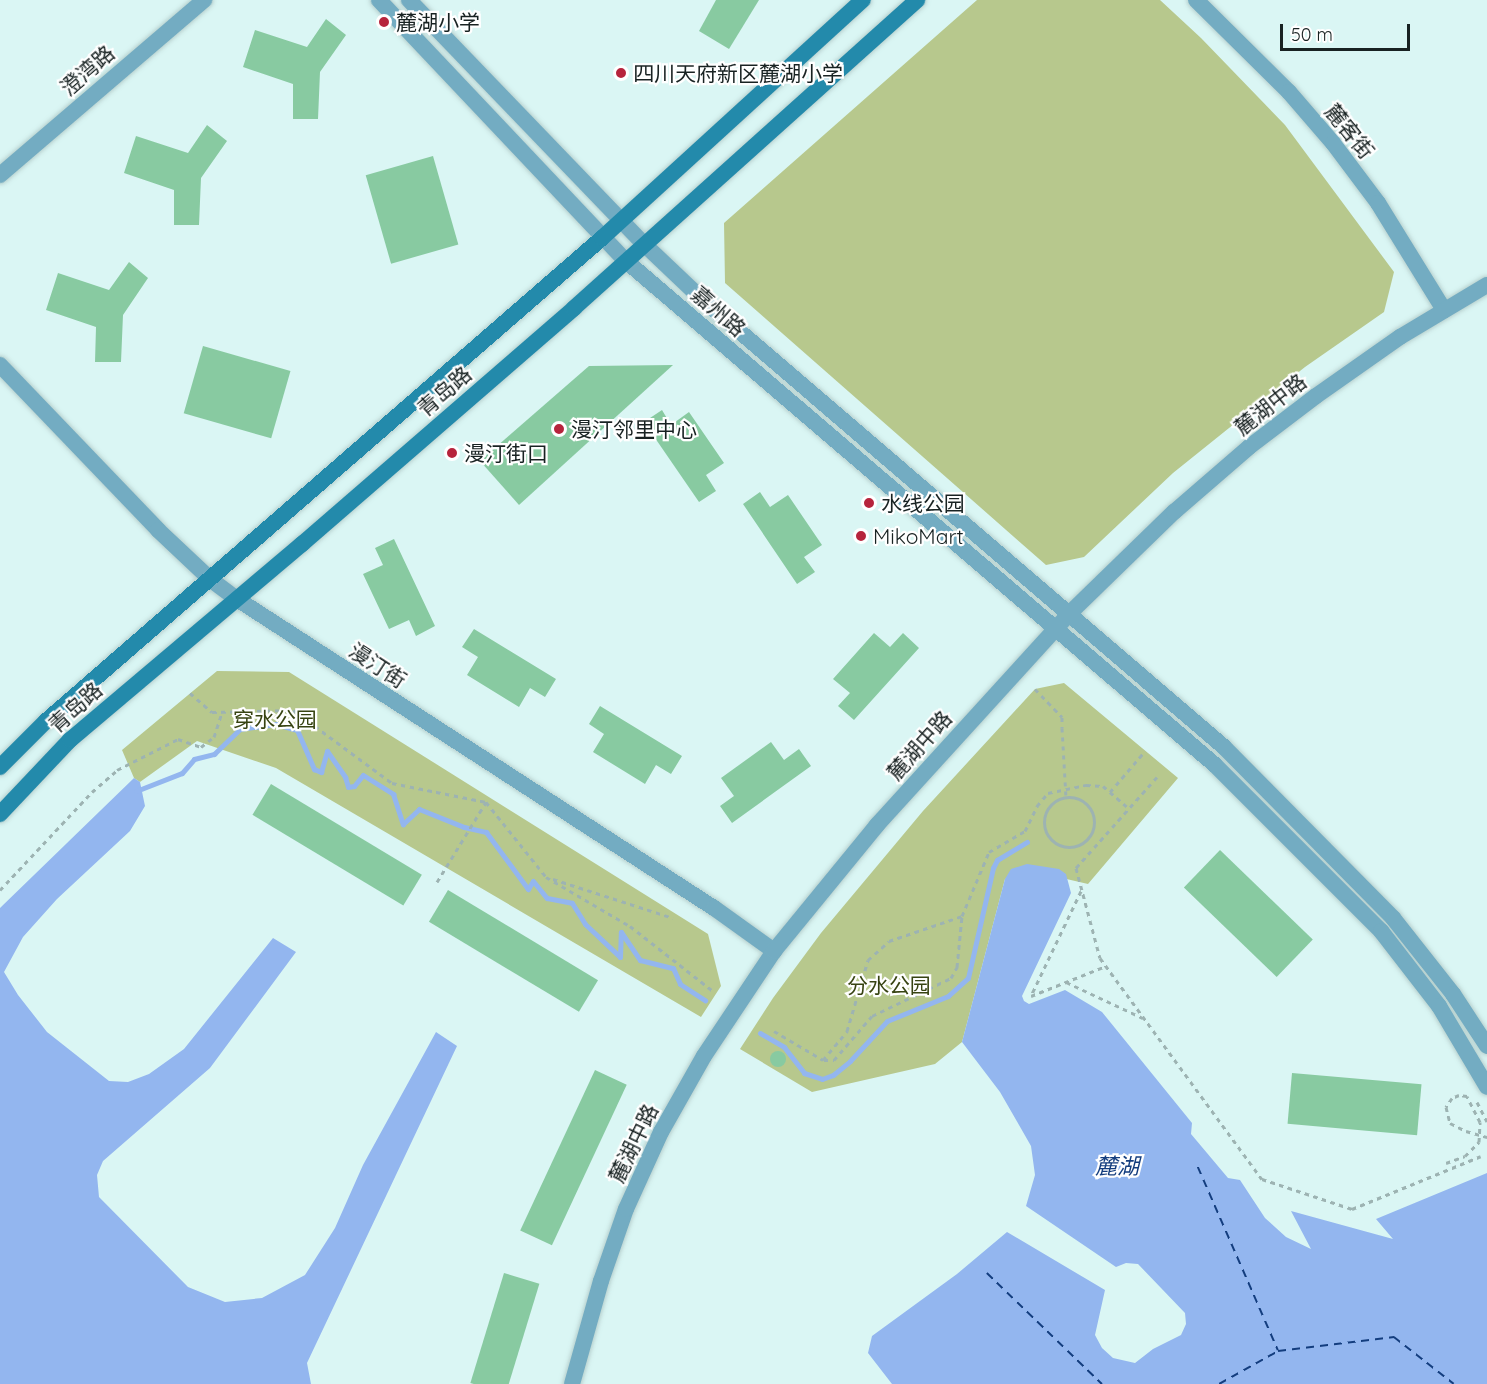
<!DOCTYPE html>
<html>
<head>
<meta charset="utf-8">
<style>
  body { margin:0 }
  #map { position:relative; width:1487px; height:1384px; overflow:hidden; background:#daf6f4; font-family:Quicksand,"Noto Sans SC",sans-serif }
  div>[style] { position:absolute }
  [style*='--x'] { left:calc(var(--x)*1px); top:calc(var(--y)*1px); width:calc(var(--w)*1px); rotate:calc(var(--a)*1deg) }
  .green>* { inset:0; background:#b7c88d }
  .water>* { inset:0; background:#93b6ef }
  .stream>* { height:5px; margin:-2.5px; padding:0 2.5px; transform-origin:2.5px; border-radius:2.5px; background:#93b6ef }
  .ferry>* { height:1.5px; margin-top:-0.75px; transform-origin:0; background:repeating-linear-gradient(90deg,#133d7e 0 8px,transparent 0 14px) }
  .building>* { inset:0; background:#88caa1; transform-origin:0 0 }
  .round { border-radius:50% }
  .path>* { height:3px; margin-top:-1.5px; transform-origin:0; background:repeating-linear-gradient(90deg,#9db3b2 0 4.5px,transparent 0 9px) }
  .path>.ring { margin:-1.5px; padding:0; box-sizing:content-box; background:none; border:3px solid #9db3b2; border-radius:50% }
  .roads { filter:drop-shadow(0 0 2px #b7d0ce) drop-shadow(0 0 2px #b7d0ce) }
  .minor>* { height:16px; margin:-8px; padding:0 8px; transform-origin:8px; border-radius:8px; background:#73acc2 }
  .tertiary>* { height:16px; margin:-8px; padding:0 8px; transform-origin:8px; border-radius:8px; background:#73acc2 }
  .secondary>* { height:16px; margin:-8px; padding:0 8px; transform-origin:8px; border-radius:8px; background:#238aab }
  .path-bridge>* { height:3px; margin-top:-1.5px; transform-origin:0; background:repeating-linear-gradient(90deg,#9db3b2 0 4.5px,transparent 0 9px) }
  .dots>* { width:16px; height:16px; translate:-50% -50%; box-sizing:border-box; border:3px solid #fff; border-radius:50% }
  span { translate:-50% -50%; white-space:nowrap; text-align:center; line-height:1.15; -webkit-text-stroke:4.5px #fff; paint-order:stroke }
  .poi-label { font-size:21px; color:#182222 }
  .left { translate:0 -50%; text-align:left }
  .street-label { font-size:21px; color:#182222 }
  .park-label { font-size:21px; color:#374312 }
  .water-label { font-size:22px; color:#133d7e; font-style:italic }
  .scale { position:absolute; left:1280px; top:24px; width:130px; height:27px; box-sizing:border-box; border:3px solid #182222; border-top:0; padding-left:8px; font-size:18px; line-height:21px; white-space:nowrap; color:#182222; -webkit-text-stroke:4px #fff; paint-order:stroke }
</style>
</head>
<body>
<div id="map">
  <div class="green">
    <div style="clip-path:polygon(977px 0,1160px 0,1201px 38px,1285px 125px,1394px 272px,1384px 312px,1305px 367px,1173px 473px,1084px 557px,1046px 565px,725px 283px,724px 223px)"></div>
    <div style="clip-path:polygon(217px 671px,289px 672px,708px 934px,721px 986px,701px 1017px,276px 768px,197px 741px,140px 782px,134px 778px,122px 750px)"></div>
    <div style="clip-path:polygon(1064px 683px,1178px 778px,1088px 884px,1032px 871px,1005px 879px,962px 1042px,935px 1064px,812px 1092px,740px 1049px,773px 998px,821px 933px,923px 811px,1035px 689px)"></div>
  </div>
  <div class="water">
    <div style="clip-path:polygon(134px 778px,140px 782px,145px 806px,130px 831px,57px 899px,23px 937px,4px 972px,18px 995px,47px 1032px,109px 1081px,128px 1082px,149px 1074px,184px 1049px,273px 938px,296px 952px,210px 1068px,103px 1161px,97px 1175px,99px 1197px,188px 1287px,225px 1302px,262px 1298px,305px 1275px,335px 1228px,363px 1165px,436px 1032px,457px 1046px,307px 1363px,311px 1384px,0 1384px,0 908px)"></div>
    <div style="clip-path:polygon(1027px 864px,1059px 869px,1066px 874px,1071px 893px,1022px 996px,1024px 1001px,1029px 1004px,1065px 990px,1102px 1012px,1192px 1123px,1191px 1134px,1228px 1178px,1240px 1180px,1265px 1218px,1286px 1237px,1311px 1249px,1291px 1211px,1393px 1239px,1376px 1219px,1487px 1173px,1487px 1384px,892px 1384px,868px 1353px,872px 1336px,957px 1274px,1007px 1232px,1105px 1290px,1095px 1335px,1102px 1348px,1113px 1358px,1135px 1363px,1153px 1349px,1181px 1335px,1186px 1324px,1185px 1313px,1138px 1264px,1126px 1263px,1116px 1267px,1026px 1206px,1035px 1175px,1031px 1146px,1000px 1092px,962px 1042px,1005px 879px,1011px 869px)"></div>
  </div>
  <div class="stream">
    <div style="--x:136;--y:791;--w:49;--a:-21.4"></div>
    <div style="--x:182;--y:773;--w:18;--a:-49"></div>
    <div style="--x:194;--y:759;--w:21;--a:-14"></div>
    <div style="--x:214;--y:754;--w:36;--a:-44"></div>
    <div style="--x:240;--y:729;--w:36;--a:-8"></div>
    <div style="--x:276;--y:724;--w:22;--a:16"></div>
    <div style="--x:297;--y:730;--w:43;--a:66.4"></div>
    <div style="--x:314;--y:769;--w:8;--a:23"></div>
    <div style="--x:321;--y:772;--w:22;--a:-74"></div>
    <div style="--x:327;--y:751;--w:32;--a:55"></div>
    <div style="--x:345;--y:777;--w:10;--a:73"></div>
    <div style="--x:348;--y:787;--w:6;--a:-9"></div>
    <div style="--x:354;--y:786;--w:14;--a:-51"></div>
    <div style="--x:363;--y:775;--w:36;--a:32"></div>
    <div style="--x:393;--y:794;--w:32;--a:72"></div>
    <div style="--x:403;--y:824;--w:22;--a:-43"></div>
    <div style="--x:419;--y:809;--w:48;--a:21.8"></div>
    <div style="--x:464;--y:827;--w:23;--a:13"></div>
    <div style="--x:486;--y:832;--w:71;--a:53.6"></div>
    <div style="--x:528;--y:889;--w:9;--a:-58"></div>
    <div style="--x:533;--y:881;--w:22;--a:51"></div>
    <div style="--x:547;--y:898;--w:25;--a:11"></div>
    <div style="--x:572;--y:903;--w:25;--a:58"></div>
    <div style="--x:585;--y:924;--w:48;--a:43.3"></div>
    <div style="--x:620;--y:957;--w:25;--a:-88"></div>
    <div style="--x:621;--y:932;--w:34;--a:56"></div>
    <div style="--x:640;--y:960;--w:34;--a:14"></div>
    <div style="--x:673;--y:968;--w:17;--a:66"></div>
    <div style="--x:680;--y:984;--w:30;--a:33"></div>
    <div style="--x:760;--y:1033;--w:28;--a:30"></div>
    <div style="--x:784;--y:1047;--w:33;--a:52"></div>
    <div style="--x:804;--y:1073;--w:19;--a:18"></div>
    <div style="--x:822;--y:1079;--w:12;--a:-20"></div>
    <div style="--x:833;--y:1075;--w:22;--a:-39"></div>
    <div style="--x:850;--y:1061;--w:54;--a:-47.2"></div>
    <div style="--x:887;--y:1021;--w:66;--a:-22.3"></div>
    <div style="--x:948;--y:996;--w:27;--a:-42"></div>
    <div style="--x:968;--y:978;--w:113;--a:-77.2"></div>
    <div style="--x:993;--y:868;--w:9;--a:-63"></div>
    <div style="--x:997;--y:860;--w:35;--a:-31"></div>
  </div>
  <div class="ferry">
    <div style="--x:1198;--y:1167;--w:200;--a:66.4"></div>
    <div style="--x:987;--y:1273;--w:160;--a:44"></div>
    <div style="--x:1219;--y:1384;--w:68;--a:-29.2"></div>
    <div style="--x:1278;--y:1351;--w:117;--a:-6.9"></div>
    <div style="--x:1394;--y:1337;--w:76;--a:38.1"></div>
  </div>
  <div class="building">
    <div style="clip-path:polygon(716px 0,759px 0,729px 49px,699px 31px)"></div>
    <div style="clip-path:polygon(326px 19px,346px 35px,320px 72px,318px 119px,293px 119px,293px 84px,243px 67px,255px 30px,307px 47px)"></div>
    <div style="clip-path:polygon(207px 125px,227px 141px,201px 178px,199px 225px,174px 225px,174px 190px,124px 173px,136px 136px,188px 153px)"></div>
    <div style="left:433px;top:156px;width:92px;height:70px;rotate:74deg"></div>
    <div style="clip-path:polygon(129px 262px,148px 278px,123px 315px,121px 362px,95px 362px,96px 327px,46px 310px,58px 273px,109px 290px)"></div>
    <div style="left:203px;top:346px;width:91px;height:70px;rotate:16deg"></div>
    <div style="clip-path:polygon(673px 365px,519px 505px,480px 461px,589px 366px)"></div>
    <div style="clip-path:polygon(662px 410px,671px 425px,689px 412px,724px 463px,706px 475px,716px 491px,699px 502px,644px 422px)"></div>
    <div style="clip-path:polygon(760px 492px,770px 507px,788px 495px,822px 545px,804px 557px,815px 572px,797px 584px,743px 504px)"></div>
    <div style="clip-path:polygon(394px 539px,435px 626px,416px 636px,409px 620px,389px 629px,363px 574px,383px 565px,375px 548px)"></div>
    <div style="clip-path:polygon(474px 629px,556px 679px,545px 697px,530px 688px,519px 707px,467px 675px,478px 657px,462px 647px)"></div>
    <div style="clip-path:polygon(874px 633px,890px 647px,903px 633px,919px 648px,854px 720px,838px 706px,850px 693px,833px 679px)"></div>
    <div style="clip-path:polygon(600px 706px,682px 756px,671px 774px,656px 765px,645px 784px,593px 752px,604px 734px,589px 724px)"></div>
    <div style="clip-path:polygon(771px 742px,784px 760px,799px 749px,811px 766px,732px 823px,720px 806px,734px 796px,721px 778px)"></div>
    <div style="left:271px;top:784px;width:176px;height:36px;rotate:31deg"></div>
    <div style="left:1220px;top:850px;width:129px;height:52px;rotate:44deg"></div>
    <div style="left:448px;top:890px;width:175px;height:37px;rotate:31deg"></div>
    <div class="round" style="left:770px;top:1051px;width:16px;height:16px"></div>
    <div style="left:595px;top:1070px;width:35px;height:177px;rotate:25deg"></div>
    <div style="left:1292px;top:1073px;width:130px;height:51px;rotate:5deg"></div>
    <div style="left:504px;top:1273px;width:37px;height:115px;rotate:17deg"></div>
  </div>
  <div class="path">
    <div style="--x:1035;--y:689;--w:39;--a:46"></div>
    <div style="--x:1062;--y:717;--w:11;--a:90"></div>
    <div style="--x:190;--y:693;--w:29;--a:41"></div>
    <div style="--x:212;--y:712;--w:81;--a:-1.4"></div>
    <div style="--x:293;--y:710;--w:123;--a:36.4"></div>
    <div style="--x:392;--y:783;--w:96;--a:11.4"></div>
    <div style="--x:486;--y:802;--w:96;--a:51.3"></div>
    <div style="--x:546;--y:877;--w:97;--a:30.3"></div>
    <div style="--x:630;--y:926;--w:105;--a:38.1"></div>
    <div style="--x:1157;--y:777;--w:122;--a:131.7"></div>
    <div style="--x:1076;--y:868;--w:93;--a:75.1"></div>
    <div style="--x:1100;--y:958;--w:274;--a:53.8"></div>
    <div style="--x:1262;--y:1179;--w:95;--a:18.4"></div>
    <div style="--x:1352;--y:1209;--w:139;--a:-22.3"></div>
    <div style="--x:1110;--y:792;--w:54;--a:-49.5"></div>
    <div class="ring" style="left:1044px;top:797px;width:47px;height:47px"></div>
    <div style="--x:553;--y:879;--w:126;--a:18"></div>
    <div style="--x:437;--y:882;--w:94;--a:-58.5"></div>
    <div style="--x:0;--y:890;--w:134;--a:-46.8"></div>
    <div style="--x:92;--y:792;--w:33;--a:-41"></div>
    <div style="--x:117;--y:770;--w:68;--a:-26.9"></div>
    <div style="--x:178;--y:739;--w:24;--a:19"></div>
    <div style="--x:201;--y:747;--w:16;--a:-38"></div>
    <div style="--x:214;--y:737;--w:26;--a:-72"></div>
    <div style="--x:1081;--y:891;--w:116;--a:115.5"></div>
    <div style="--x:1031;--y:996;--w:81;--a:-21.8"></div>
    <div style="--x:1066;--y:982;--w:85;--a:25.1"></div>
    <div style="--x:774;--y:1031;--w:57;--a:30.6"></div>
    <div style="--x:823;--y:1060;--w:38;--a:-50"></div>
    <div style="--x:847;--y:1031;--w:74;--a:-73.5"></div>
    <div style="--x:868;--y:960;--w:28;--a:-42"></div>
    <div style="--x:889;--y:941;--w:77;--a:-18.9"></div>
    <div style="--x:962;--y:916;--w:69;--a:-67.1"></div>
    <div style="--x:989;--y:852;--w:42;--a:-30.3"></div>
    <div style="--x:1025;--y:831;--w:28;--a:-64"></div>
    <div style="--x:1037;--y:806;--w:17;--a:-50"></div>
    <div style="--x:1048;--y:793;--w:39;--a:-12"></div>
    <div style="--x:1086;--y:785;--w:17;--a:3"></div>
    <div style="--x:1103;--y:786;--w:35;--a:41"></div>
    <div style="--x:824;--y:1060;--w:10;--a:0"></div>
    <div style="--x:834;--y:1060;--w:58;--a:-49.2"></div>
    <div style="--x:872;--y:1016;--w:88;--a:-25.7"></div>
    <div style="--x:951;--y:978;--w:13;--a:-61"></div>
    <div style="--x:957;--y:967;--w:51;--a:-84.4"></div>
    <div style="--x:1477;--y:1102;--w:22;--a:63"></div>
    <div style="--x:1446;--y:1163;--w:20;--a:-20"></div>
    <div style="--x:1465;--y:1156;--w:20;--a:-45"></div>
    <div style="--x:1479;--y:1142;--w:20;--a:-87"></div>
    <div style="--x:1480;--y:1122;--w:29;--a:-117"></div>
    <div style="--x:1467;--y:1096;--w:8;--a:-173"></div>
    <div style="--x:1459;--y:1095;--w:8;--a:157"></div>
    <div style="--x:1452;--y:1098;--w:11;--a:124"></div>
    <div style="--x:1446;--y:1107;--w:16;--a:76"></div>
    <div style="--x:1450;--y:1123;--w:18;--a:27"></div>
  </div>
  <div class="roads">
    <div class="minor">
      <div style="--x:1196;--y:0;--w:131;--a:44.7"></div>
      <div style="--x:1289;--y:92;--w:67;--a:49.2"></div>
      <div style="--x:1333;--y:143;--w:75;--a:53.1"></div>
      <div style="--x:1378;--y:203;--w:126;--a:58.3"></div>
      <div style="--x:0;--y:175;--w:269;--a:-40.6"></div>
      <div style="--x:0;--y:365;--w:228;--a:46.2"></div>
      <div style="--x:158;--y:530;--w:71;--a:43.3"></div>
      <div style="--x:210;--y:579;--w:34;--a:37"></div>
      <div style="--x:237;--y:599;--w:568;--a:32.94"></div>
      <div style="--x:714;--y:908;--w:74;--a:35.6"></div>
      <div style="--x:572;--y:1384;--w:107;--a:-74.3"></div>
      <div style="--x:601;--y:1281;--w:76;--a:-70.9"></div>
      <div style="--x:626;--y:1209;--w:85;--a:-65.6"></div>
      <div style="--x:661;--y:1132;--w:87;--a:-60.5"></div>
      <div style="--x:704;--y:1056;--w:126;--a:-56.3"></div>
      <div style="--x:774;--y:951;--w:163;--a:-50.7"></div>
      <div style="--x:877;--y:825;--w:287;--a:-47.7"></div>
      <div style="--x:1070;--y:613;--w:145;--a:-44.2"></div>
      <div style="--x:1174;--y:512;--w:99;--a:-40.9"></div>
      <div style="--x:1249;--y:447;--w:84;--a:-37.3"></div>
      <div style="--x:1316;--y:396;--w:103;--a:-35.1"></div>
      <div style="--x:1400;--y:337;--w:101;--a:-30.9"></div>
    </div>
    <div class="tertiary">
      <div style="--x:379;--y:0;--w:359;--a:46.6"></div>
      <div style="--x:626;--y:261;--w:775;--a:40.55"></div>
      <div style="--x:1215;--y:765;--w:235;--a:45"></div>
      <div style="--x:1381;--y:931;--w:95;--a:52.3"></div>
      <div style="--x:1439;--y:1006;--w:94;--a:59.3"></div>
      <div style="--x:409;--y:0;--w:340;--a:46.1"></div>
      <div style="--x:645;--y:245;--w:80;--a:43.5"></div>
      <div style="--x:703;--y:300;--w:686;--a:40.63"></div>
      <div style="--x:1224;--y:747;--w:240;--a:45.3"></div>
      <div style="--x:1393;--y:918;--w:97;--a:51.7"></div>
      <div style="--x:1453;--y:994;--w:62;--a:56.8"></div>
    </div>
    <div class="secondary">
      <div style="--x:0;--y:767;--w:65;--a:-45"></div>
      <div style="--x:46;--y:721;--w:736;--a:-40.98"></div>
      <div style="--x:602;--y:238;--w:353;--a:-42.4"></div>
      <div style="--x:0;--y:814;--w:102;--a:-46.6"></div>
      <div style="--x:70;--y:740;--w:304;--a:-40.2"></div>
      <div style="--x:302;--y:544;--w:360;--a:-40.9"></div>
      <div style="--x:574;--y:308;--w:461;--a:-41.9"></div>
    </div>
  </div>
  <div class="path-bridge">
    <div style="--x:1062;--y:728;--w:69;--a:86.7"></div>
    <div style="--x:1466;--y:1131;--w:22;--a:16"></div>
  </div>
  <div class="dots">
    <div style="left:384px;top:22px;background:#b6243c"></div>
    <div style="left:621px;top:73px;background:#b6243c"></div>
    <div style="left:559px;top:429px;background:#b6243c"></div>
    <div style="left:452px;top:453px;background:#b6243c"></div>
    <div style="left:869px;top:503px;background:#b6243c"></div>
    <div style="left:861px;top:536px;background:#b6243c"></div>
  </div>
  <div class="poi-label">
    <span class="left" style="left:396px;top:22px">麓湖小学</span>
    <span class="left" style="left:633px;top:73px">四川天府新区麓湖小学</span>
    <span class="left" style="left:571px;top:429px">漫汀邻里中心</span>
    <span class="left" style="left:464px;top:453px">漫汀街口</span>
    <span class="left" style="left:881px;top:503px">水线公园</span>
    <span class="left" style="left:873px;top:536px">MikoMart</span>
  </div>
  <div class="street-label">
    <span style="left:87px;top:70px;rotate:-41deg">澄湾路</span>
    <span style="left:1350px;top:131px;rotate:51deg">麓客街</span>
    <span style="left:719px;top:311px;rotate:41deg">嘉州路</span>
    <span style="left:444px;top:391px;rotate:-41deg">青岛路</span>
    <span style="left:1270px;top:404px;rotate:-38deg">麓湖中路</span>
    <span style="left:378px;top:665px;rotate:33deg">漫汀街</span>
    <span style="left:75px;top:707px;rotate:-42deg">青岛路</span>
    <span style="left:919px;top:745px;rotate:-48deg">麓湖中路</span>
    <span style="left:633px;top:1143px;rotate:-64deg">麓湖中路</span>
  </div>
  <div class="park-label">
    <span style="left:275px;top:719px">穿水公园</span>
    <span style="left:889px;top:985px">分水公园</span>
  </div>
  <div class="water-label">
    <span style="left:1117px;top:1167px">麓湖</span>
  </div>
  <div class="scale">50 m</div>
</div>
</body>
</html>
